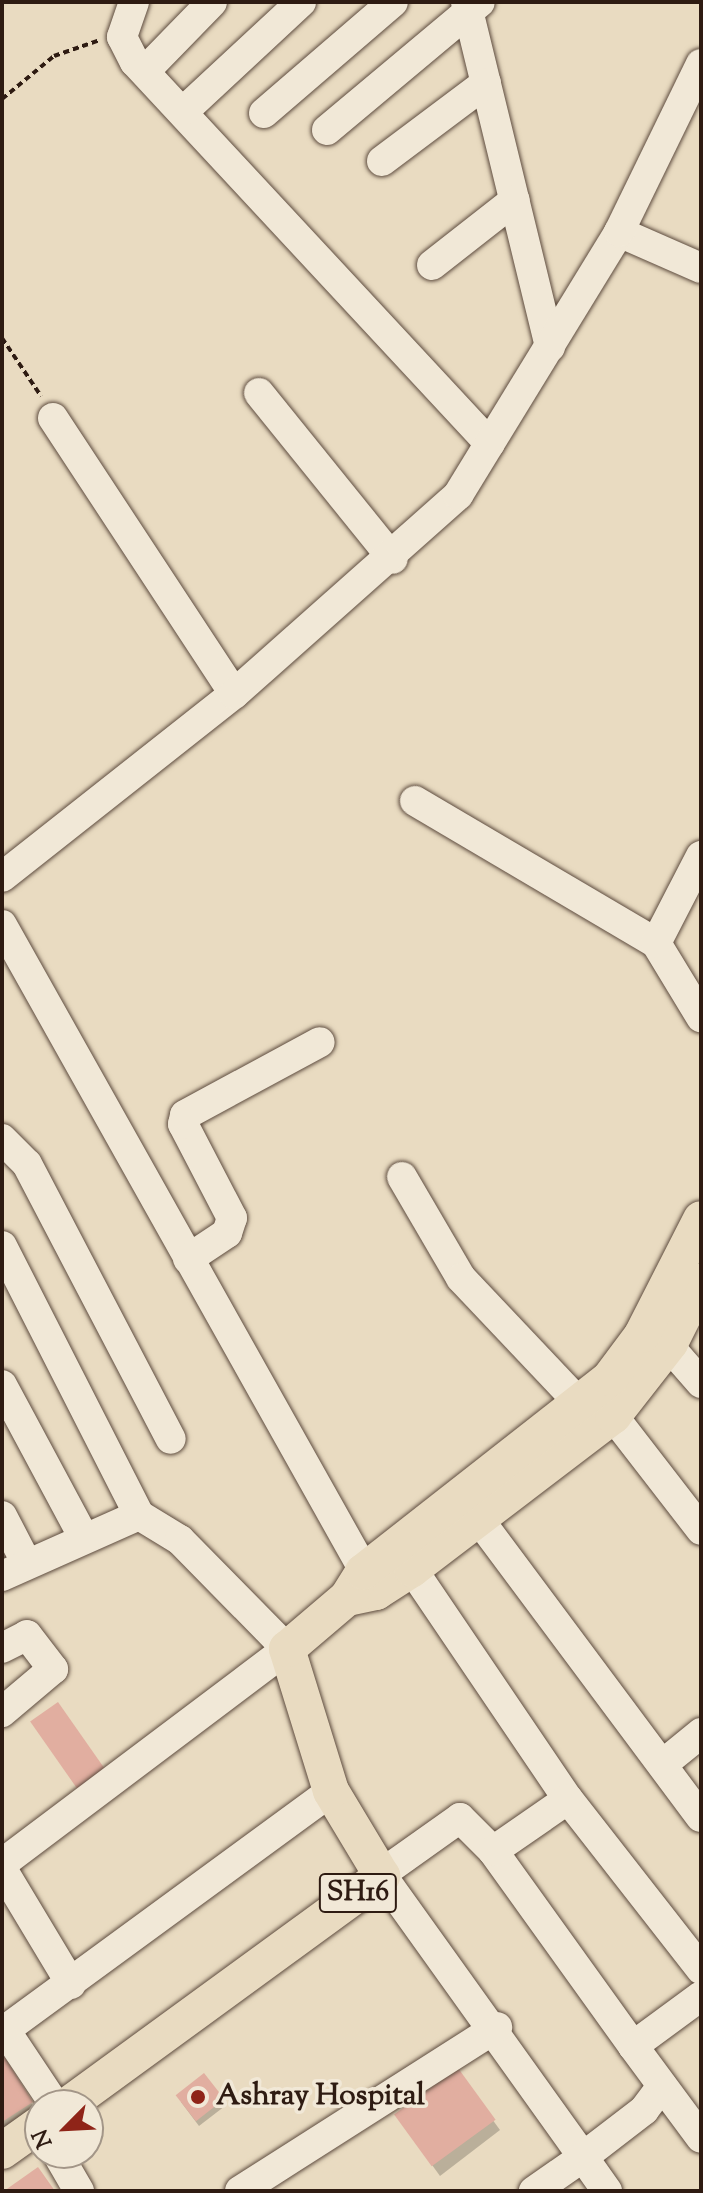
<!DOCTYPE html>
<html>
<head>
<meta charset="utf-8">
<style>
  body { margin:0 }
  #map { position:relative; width:703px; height:2193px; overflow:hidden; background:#e9dbc1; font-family:"Sorts Mill Goudy",serif }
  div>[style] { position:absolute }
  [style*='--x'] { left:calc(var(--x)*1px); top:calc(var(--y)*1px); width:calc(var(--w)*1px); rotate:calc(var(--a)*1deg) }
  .shadow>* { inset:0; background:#0003 }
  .building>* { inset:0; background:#e1aea0; transform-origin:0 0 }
  .path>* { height:4px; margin-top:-2px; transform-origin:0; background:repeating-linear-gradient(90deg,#2e1b12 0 6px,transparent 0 10px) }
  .roads { filter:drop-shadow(0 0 2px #5d4b3e) drop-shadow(0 0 2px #5d4b3e) }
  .minor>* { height:30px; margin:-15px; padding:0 15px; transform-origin:15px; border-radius:15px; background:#f1e8d7 }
  .major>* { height:36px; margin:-18px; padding:0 18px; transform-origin:18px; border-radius:18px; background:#e9dbc1 }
  .dots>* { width:22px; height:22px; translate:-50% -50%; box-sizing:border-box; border:4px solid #f1e8d7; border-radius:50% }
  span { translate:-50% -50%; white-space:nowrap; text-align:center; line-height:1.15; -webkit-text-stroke:7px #f1e8d7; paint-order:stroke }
  .shield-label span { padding:2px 6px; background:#f1e8d7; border:2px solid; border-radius:6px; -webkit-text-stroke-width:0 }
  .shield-label { font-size:28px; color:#2e1b12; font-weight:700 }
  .poi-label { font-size:30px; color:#2e1b12; font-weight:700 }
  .left { translate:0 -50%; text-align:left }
  .frame { position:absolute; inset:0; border:4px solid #2e1b12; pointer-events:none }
  .north { position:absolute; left:24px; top:2089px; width:80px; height:80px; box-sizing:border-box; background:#f1e8d7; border:2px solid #a39688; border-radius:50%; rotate:246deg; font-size:22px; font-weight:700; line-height:32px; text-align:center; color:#2e1b12 }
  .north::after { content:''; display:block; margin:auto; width:28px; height:36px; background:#8f2418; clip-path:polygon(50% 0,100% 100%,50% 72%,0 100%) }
</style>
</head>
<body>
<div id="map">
  <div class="shadow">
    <div style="clip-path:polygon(2px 2057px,37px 2112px,2px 2135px)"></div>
    <div style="clip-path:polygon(457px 2071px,500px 2130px,440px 2176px,403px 2125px)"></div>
    <div style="clip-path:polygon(222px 2100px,225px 2106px,199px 2126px,181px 2102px)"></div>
  </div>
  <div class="building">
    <div style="left:58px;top:1702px;width:94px;height:34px;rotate:55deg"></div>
    <div style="clip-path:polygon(2px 2053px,33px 2102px,2px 2122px)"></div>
    <div style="left:458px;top:2068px;width:64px;height:79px;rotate:54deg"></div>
    <div style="left:204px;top:2073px;width:33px;height:36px;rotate:52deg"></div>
    <div style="clip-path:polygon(38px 2167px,55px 2191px,4px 2191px)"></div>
  </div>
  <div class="path">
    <div style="--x:2;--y:99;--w:67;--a:-39.6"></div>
    <div style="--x:54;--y:56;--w:49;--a:-19.2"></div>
    <div style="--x:2;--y:338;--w:70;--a:56.1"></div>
  </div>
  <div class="roads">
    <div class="minor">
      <div style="--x:134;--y:2;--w:37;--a:109"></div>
      <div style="--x:122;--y:37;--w:28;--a:63"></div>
      <div style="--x:135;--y:62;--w:521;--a:47.1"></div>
      <div style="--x:466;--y:2;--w:355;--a:76.3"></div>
      <div style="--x:145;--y:71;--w:96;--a:-45.8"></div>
      <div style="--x:186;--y:109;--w:157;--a:-42.9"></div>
      <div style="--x:264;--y:113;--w:170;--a:-40.7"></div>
      <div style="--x:327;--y:130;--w:199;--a:-39.9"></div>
      <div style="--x:382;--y:161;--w:130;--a:-36.9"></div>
      <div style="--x:619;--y:232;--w:90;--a:23.7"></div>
      <div style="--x:432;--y:265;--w:105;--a:-38.1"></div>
      <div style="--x:259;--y:393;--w:213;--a:51.1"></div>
      <div style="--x:53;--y:418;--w:330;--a:56.7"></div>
      <div style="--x:415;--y:801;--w:280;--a:30.5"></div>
      <div style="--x:656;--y:943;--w:87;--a:58.7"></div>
      <div style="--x:2;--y:877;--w:295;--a:-38.3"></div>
      <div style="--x:234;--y:694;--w:300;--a:-41.6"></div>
      <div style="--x:458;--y:495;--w:308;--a:-58.5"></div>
      <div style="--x:619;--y:232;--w:187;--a:-64"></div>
      <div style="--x:2;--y:925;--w:762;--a:60.71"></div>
      <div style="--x:656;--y:943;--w:98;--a:-62.7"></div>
      <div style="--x:2;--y:1139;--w:35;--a:45"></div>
      <div style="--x:27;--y:1164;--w:310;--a:62.4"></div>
      <div style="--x:402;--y:1177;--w:117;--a:59.7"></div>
      <div style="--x:461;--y:1278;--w:176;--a:46.6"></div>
      <div style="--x:2;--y:1246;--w:302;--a:63"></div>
      <div style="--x:139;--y:1515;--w:48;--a:31.4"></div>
      <div style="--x:180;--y:1540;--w:153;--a:45.5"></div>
      <div style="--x:287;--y:1649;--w:357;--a:143"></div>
      <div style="--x:188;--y:1259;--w:47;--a:-33.7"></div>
      <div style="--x:227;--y:1233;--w:16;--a:-72"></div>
      <div style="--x:232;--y:1218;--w:106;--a:-117.5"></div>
      <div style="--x:183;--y:1124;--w:9;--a:-77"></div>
      <div style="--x:185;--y:1115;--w:153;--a:-28.4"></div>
      <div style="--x:653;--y:1328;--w:73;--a:48.9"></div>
      <div style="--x:2;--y:1385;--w:174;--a:61.8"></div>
      <div style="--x:613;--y:1416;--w:144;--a:52.3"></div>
      <div style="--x:2;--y:1516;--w:54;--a:62.5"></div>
      <div style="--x:480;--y:1521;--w:369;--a:53.3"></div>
      <div style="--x:412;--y:1569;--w:278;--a:55.9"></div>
      <div style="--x:568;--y:1799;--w:216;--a:52"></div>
      <div style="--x:2;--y:1576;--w:150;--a:-24"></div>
      <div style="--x:2;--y:1648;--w:28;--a:-27"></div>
      <div style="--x:27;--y:1635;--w:43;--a:52.6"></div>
      <div style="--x:53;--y:1669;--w:67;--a:139.9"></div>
      <div style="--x:663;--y:1764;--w:49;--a:-39.2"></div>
      <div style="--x:493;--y:1851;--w:240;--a:54.3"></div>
      <div style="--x:633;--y:2046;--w:84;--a:-36.3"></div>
      <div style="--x:2;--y:1869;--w:134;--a:59"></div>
      <div style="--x:384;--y:1872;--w:93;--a:-35.4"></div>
      <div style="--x:460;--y:1818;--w:47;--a:45"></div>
      <div style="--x:493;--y:1851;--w:91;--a:-34.7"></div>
      <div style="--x:382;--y:1876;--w:345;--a:54.4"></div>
      <div style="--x:583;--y:2157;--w:60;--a:145.2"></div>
      <div style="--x:633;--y:2046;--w:114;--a:53.5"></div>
      <div style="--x:55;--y:2105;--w:90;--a:-123.7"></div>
      <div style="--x:5;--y:2030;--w:404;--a:-36.2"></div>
      <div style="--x:57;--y:2153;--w:44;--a:59.9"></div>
      <div style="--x:240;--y:2191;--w:305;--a:-32.5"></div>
      <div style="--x:607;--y:2191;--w:42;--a:-125.2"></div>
      <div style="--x:583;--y:2157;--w:77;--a:-37.6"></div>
      <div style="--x:644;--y:2110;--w:30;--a:-53"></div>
    </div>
    <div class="major">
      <div style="--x:348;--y:1598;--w:29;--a:-12"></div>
      <div style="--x:376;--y:1592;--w:43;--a:-32.6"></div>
      <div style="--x:412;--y:1569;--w:253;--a:-37.3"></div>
      <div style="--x:613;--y:1416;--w:93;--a:-52"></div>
      <div style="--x:670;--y:1343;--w:69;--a:-63.4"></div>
      <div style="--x:68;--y:2105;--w:389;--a:-36.1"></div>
      <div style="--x:382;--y:1876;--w:99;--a:-121"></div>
      <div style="--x:331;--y:1791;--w:149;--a:-107.2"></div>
      <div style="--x:287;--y:1649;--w:79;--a:-40.4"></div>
      <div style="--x:347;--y:1598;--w:31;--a:-58"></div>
      <div style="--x:363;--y:1572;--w:314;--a:-38.1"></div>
      <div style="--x:610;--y:1378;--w:54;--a:-53.3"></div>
      <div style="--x:642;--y:1335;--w:130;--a:-63"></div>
      <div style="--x:2;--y:2151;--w:47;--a:-35.4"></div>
    </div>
  </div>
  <div class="dots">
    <div style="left:198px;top:2097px;background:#8f2418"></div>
  </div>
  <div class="shield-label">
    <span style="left:358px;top:1893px">SH16</span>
  </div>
  <div class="poi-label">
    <span class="left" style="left:216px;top:2097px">Ashray Hospital</span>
  </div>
  <div class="frame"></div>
  <div class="north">N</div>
</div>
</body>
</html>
